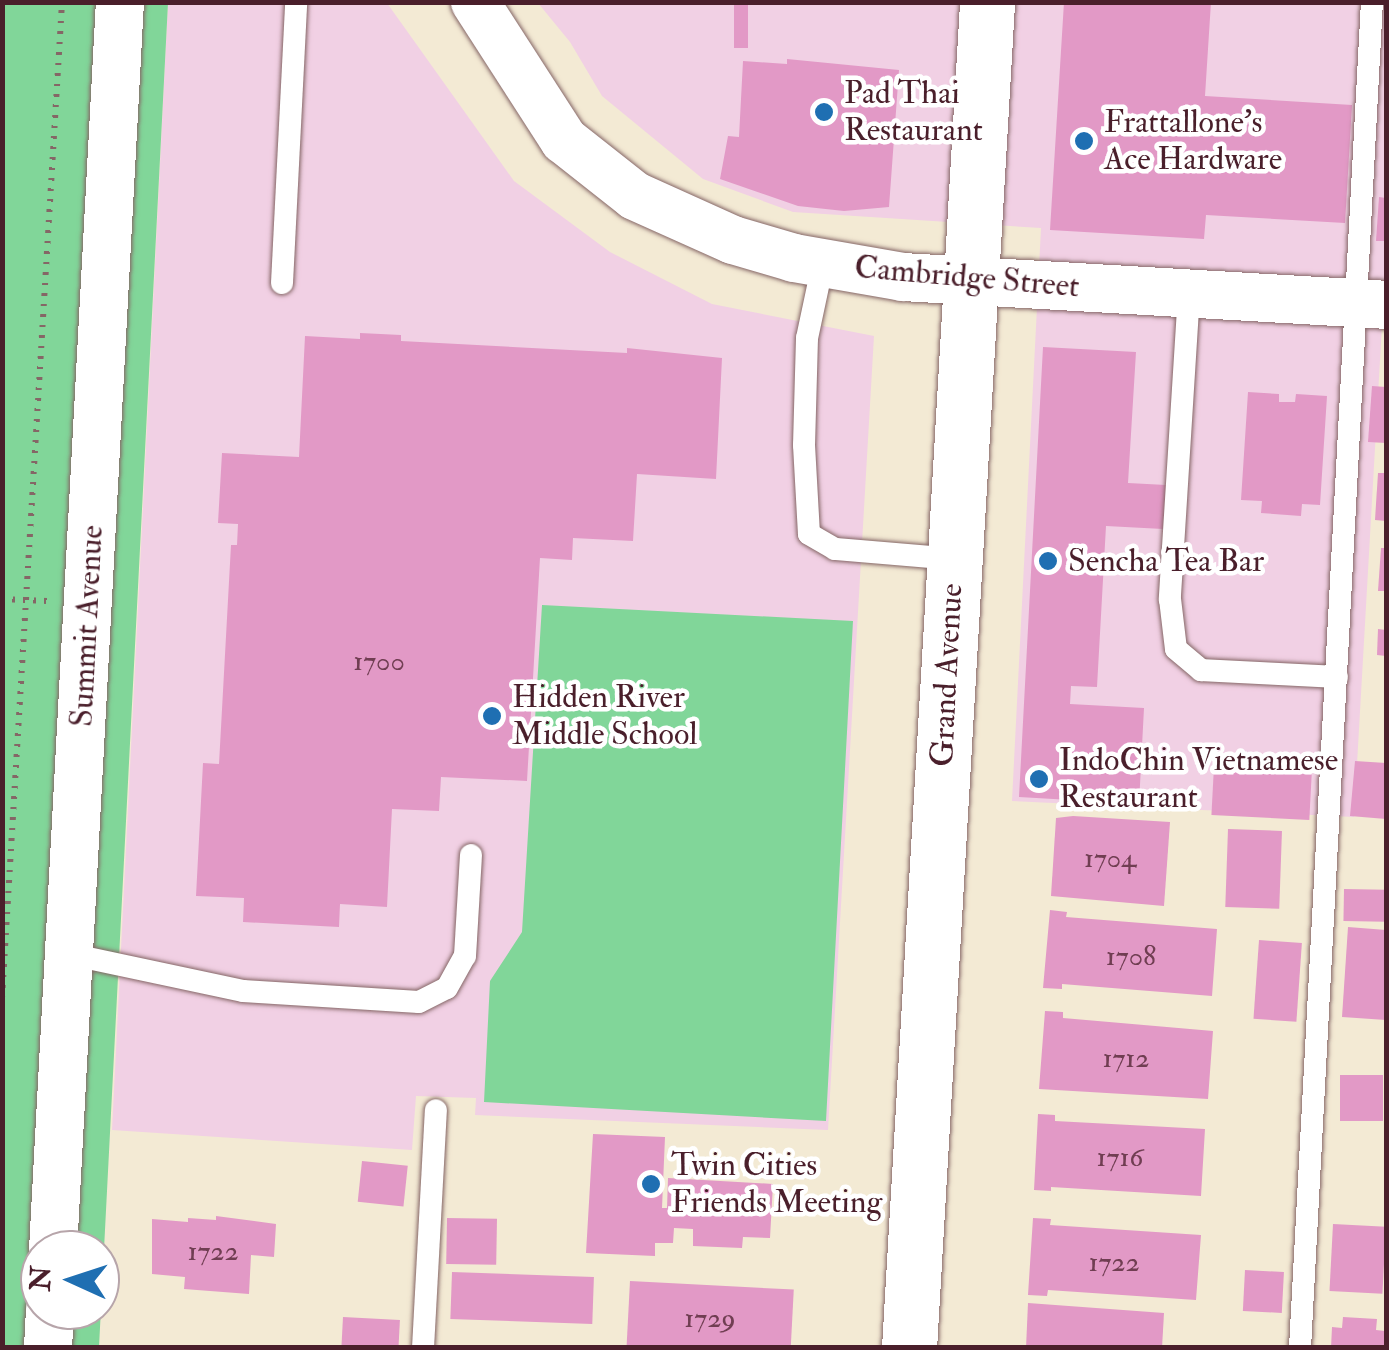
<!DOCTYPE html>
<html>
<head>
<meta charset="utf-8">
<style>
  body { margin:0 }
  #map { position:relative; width:1389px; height:1350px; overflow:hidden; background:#f3ead4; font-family:"IM FELL Double Pica",serif }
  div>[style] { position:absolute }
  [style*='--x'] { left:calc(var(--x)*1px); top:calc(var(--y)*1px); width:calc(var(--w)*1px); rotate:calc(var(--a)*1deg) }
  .built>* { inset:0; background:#f1d0e4 }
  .green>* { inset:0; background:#81d699 }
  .building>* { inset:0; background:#e299c6; transform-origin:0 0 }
  .path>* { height:6px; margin-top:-3px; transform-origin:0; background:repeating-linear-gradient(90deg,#856666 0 2.5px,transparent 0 10.5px) }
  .roads { filter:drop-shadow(0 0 2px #856666) drop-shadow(0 0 2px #856666) }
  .lane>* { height:22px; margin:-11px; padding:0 11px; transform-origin:11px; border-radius:11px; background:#fff }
  .street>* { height:48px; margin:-24px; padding:0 24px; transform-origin:24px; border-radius:24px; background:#fff }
  .secondary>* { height:55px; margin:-27.5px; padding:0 27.5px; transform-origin:27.5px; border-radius:27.5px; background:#fff }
  .dots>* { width:28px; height:28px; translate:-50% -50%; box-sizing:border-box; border:5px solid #fff; border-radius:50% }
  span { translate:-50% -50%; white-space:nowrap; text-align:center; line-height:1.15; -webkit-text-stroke:9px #fff; paint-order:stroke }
  .number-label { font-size:28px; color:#703e52 }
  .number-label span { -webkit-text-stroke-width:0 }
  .poi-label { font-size:32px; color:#4a1f2b }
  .left { translate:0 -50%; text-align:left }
  .street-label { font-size:32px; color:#4a1f2b }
  .frame { position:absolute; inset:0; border:5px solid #4a1f2b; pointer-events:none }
  .north { position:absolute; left:20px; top:1230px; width:100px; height:100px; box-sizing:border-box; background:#fff; border:2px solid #b7a5aa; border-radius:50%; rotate:273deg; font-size:28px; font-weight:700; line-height:40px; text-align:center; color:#4a1f2b }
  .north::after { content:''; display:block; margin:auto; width:35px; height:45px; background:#1f6fb2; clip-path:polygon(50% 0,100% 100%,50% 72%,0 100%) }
</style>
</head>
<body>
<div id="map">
  <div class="built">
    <div style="clip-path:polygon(168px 3px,387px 3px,514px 181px,610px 252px,712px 304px,874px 336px,828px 1130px,475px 1115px,476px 1098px,416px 1096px,412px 1150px,112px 1130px)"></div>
    <div style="clip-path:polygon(538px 3px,1386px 3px,1386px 255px,1354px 817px,1012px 801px,1041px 228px,793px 212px,703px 179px,602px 96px,570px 42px)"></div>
  </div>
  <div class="green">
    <div style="clip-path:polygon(evenodd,3px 3px,168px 3px,99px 1347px,3px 1348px,3px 3px,40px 1250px,100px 1250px,100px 1310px,40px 1310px,40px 1250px)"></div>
    <div style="clip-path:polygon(542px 605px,853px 621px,826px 1121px,484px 1102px,490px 981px,522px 932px)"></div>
  </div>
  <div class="building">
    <div style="left:734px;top:2px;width:14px;height:46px"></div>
    <div style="clip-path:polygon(1064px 2px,1211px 2px,1205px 96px,1352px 105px,1345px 223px,1206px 215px,1204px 239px,1050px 230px)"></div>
    <div style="clip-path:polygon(787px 59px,899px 70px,889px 207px,844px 211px,798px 206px,720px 179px,728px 136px,739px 137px,743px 61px,787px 64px)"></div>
    <div style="clip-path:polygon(1379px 197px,1386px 198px,1386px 241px,1376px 241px)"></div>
    <div style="clip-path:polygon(360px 333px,401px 335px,401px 341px,627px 353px,627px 348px,722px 358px,716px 479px,637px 474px,633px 541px,573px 538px,572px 560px,540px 558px,527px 781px,441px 777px,439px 811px,392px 809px,387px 907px,340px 904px,339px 927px,243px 922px,244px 898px,196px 896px,203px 763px,219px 764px,231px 545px,237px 545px,238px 524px,218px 523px,222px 453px,299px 457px,305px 336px,360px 339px)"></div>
    <div style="clip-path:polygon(1043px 347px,1136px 352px,1128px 483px,1166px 485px,1163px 529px,1106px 526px,1097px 687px,1071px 686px,1070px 704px,1144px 708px,1139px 804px,1019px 797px)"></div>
    <div style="clip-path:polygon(1372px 386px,1386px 387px,1386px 443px,1368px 442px)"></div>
    <div style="clip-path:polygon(1248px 392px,1279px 394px,1279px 402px,1295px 402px,1296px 394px,1327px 396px,1320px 505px,1302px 504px,1301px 516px,1261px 513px,1262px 501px,1241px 500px)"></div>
    <div style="clip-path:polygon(1378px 473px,1386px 473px,1386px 521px,1375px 520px)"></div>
    <div style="clip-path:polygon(1381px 548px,1386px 548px,1386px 591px,1378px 591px)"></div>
    <div style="clip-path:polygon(1378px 629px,1386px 630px,1386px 656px,1377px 655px)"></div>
    <div style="clip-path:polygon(1355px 761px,1386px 763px,1386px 819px,1350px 816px)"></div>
    <div style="left:1214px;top:766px;width:98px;height:49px;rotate:3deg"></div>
    <div style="clip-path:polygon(1073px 816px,1170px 822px,1164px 906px,1051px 896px,1056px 818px)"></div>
    <div style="left:1228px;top:829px;width:54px;height:78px;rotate:2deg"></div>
    <div style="left:1344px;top:889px;width:42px;height:32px;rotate:1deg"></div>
    <div style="clip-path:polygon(1050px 910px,1067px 912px,1066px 917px,1217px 929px,1212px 996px,1062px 984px,1062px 989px,1043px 988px)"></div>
    <div style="clip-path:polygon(1348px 927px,1386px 930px,1386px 1020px,1342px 1017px)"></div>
    <div style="left:1259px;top:940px;width:43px;height:79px;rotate:4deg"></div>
    <div style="clip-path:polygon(1045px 1011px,1063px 1012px,1063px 1018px,1213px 1031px,1208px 1099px,1039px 1089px)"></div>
    <div style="left:1340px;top:1075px;width:43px;height:46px"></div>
    <div style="clip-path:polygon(1038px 1114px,1055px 1115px,1055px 1121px,1205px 1129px,1201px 1196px,1051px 1187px,1051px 1191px,1034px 1190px)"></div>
    <div style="clip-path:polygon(593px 1134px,665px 1137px,662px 1208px,667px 1208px,668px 1178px,773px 1184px,770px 1238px,743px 1237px,742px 1248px,693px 1246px,693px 1229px,674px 1228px,673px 1243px,655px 1243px,655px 1256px,586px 1253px)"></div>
    <div style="left:362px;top:1161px;width:46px;height:41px;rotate:6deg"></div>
    <div style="clip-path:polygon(216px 1216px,276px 1224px,274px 1257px,251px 1255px,249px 1294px,184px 1289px,185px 1277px,152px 1274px,152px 1219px,188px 1222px,188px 1218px,216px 1220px)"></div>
    <div style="left:447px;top:1218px;width:50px;height:46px;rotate:1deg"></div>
    <div style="clip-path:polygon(1033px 1218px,1051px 1219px,1050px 1225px,1201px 1235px,1196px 1300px,1048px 1290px,1047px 1296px,1028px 1295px)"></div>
    <div style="left:1333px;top:1224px;width:53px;height:67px;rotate:3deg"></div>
    <div style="left:1245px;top:1270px;width:39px;height:41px;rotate:3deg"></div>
    <div style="left:452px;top:1272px;width:142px;height:47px;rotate:2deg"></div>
    <div style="left:630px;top:1281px;width:164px;height:67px;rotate:3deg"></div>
    <div style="clip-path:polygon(1028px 1303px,1164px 1313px,1162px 1348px,1026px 1348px)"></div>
    <div style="left:343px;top:1317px;width:57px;height:31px;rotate:3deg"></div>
    <div style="clip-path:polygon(1343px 1317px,1377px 1319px,1376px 1330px,1385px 1331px,1384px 1348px,1331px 1348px,1332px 1327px,1342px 1328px)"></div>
  </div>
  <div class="path">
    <div style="--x:2;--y:599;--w:45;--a:2.5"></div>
    <div style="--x:2;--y:998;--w:998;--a:-86.55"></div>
  </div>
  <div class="roads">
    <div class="lane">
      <div style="--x:823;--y:263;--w:77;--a:102"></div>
      <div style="--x:807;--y:338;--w:107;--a:91.6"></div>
      <div style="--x:804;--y:445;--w:89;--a:86.8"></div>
      <div style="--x:809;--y:534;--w:30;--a:30"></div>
      <div style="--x:835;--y:549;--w:118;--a:4.8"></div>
      <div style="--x:282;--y:283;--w:281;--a:-87.1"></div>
      <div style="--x:1189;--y:293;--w:307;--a:93.6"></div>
      <div style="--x:1170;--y:599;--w:50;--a:83.2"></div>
      <div style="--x:1176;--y:649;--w:33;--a:40"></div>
      <div style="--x:1201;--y:670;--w:136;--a:2.9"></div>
      <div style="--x:69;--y:954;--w:178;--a:12"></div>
      <div style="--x:243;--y:991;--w:176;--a:3.6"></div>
      <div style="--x:419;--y:1002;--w:31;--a:-27"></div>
      <div style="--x:447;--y:988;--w:37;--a:-61"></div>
      <div style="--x:465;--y:956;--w:101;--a:-86.6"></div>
      <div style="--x:423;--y:1348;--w:238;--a:-86.9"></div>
      <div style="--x:1300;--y:1348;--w:1348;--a:-86.94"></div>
    </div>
    <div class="street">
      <div style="--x:475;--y:2;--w:164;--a:57.2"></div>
      <div style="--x:564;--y:140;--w:90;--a:38.3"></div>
      <div style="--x:635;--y:196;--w:107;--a:24.2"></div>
      <div style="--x:733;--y:240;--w:64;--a:16.4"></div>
      <div style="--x:794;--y:258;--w:111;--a:9.9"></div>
      <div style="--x:903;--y:277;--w:484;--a:3.3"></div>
      <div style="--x:53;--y:1250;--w:1250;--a:-86.93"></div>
      <div style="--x:48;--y:1348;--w:38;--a:-87"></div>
    </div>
    <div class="secondary">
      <div style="--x:909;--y:1348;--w:1348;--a:-86.68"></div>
    </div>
  </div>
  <div class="dots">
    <div style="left:824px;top:112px;background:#1f6fb2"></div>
    <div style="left:1084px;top:141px;background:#1f6fb2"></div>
    <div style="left:1048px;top:561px;background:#1f6fb2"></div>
    <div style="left:492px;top:716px;background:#1f6fb2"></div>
    <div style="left:1039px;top:779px;background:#1f6fb2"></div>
    <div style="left:651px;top:1184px;background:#1f6fb2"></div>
  </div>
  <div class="number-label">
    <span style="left:379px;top:662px">1700</span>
    <span style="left:1110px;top:859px">1704</span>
    <span style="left:1131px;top:957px">1708</span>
    <span style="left:1126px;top:1059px">1712</span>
    <span style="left:1120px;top:1158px">1716</span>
    <span style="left:213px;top:1252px">1722</span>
    <span style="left:1114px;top:1263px">1722</span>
    <span style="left:710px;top:1319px">1729</span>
  </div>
  <div class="poi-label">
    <span class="left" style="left:844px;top:112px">Pad Thai<br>Restaurant</span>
    <span class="left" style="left:1104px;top:141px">Frattallone's<br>Ace Hardware</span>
    <span class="left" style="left:1068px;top:561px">Sencha Tea Bar</span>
    <span class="left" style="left:512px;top:716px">Hidden River<br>Middle School</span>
    <span class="left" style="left:1059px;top:779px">IndoChin Vietnamese<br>Restaurant</span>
    <span class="left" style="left:671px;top:1184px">Twin Cities<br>Friends Meeting</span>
  </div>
  <div class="street-label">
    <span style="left:967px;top:277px;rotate:5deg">Cambridge Street</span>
    <span style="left:87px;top:626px;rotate:-87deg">Summit Avenue</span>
    <span style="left:947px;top:675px;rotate:-87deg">Grand Avenue</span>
  </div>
  <div class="frame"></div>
  <div class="north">N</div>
</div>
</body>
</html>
